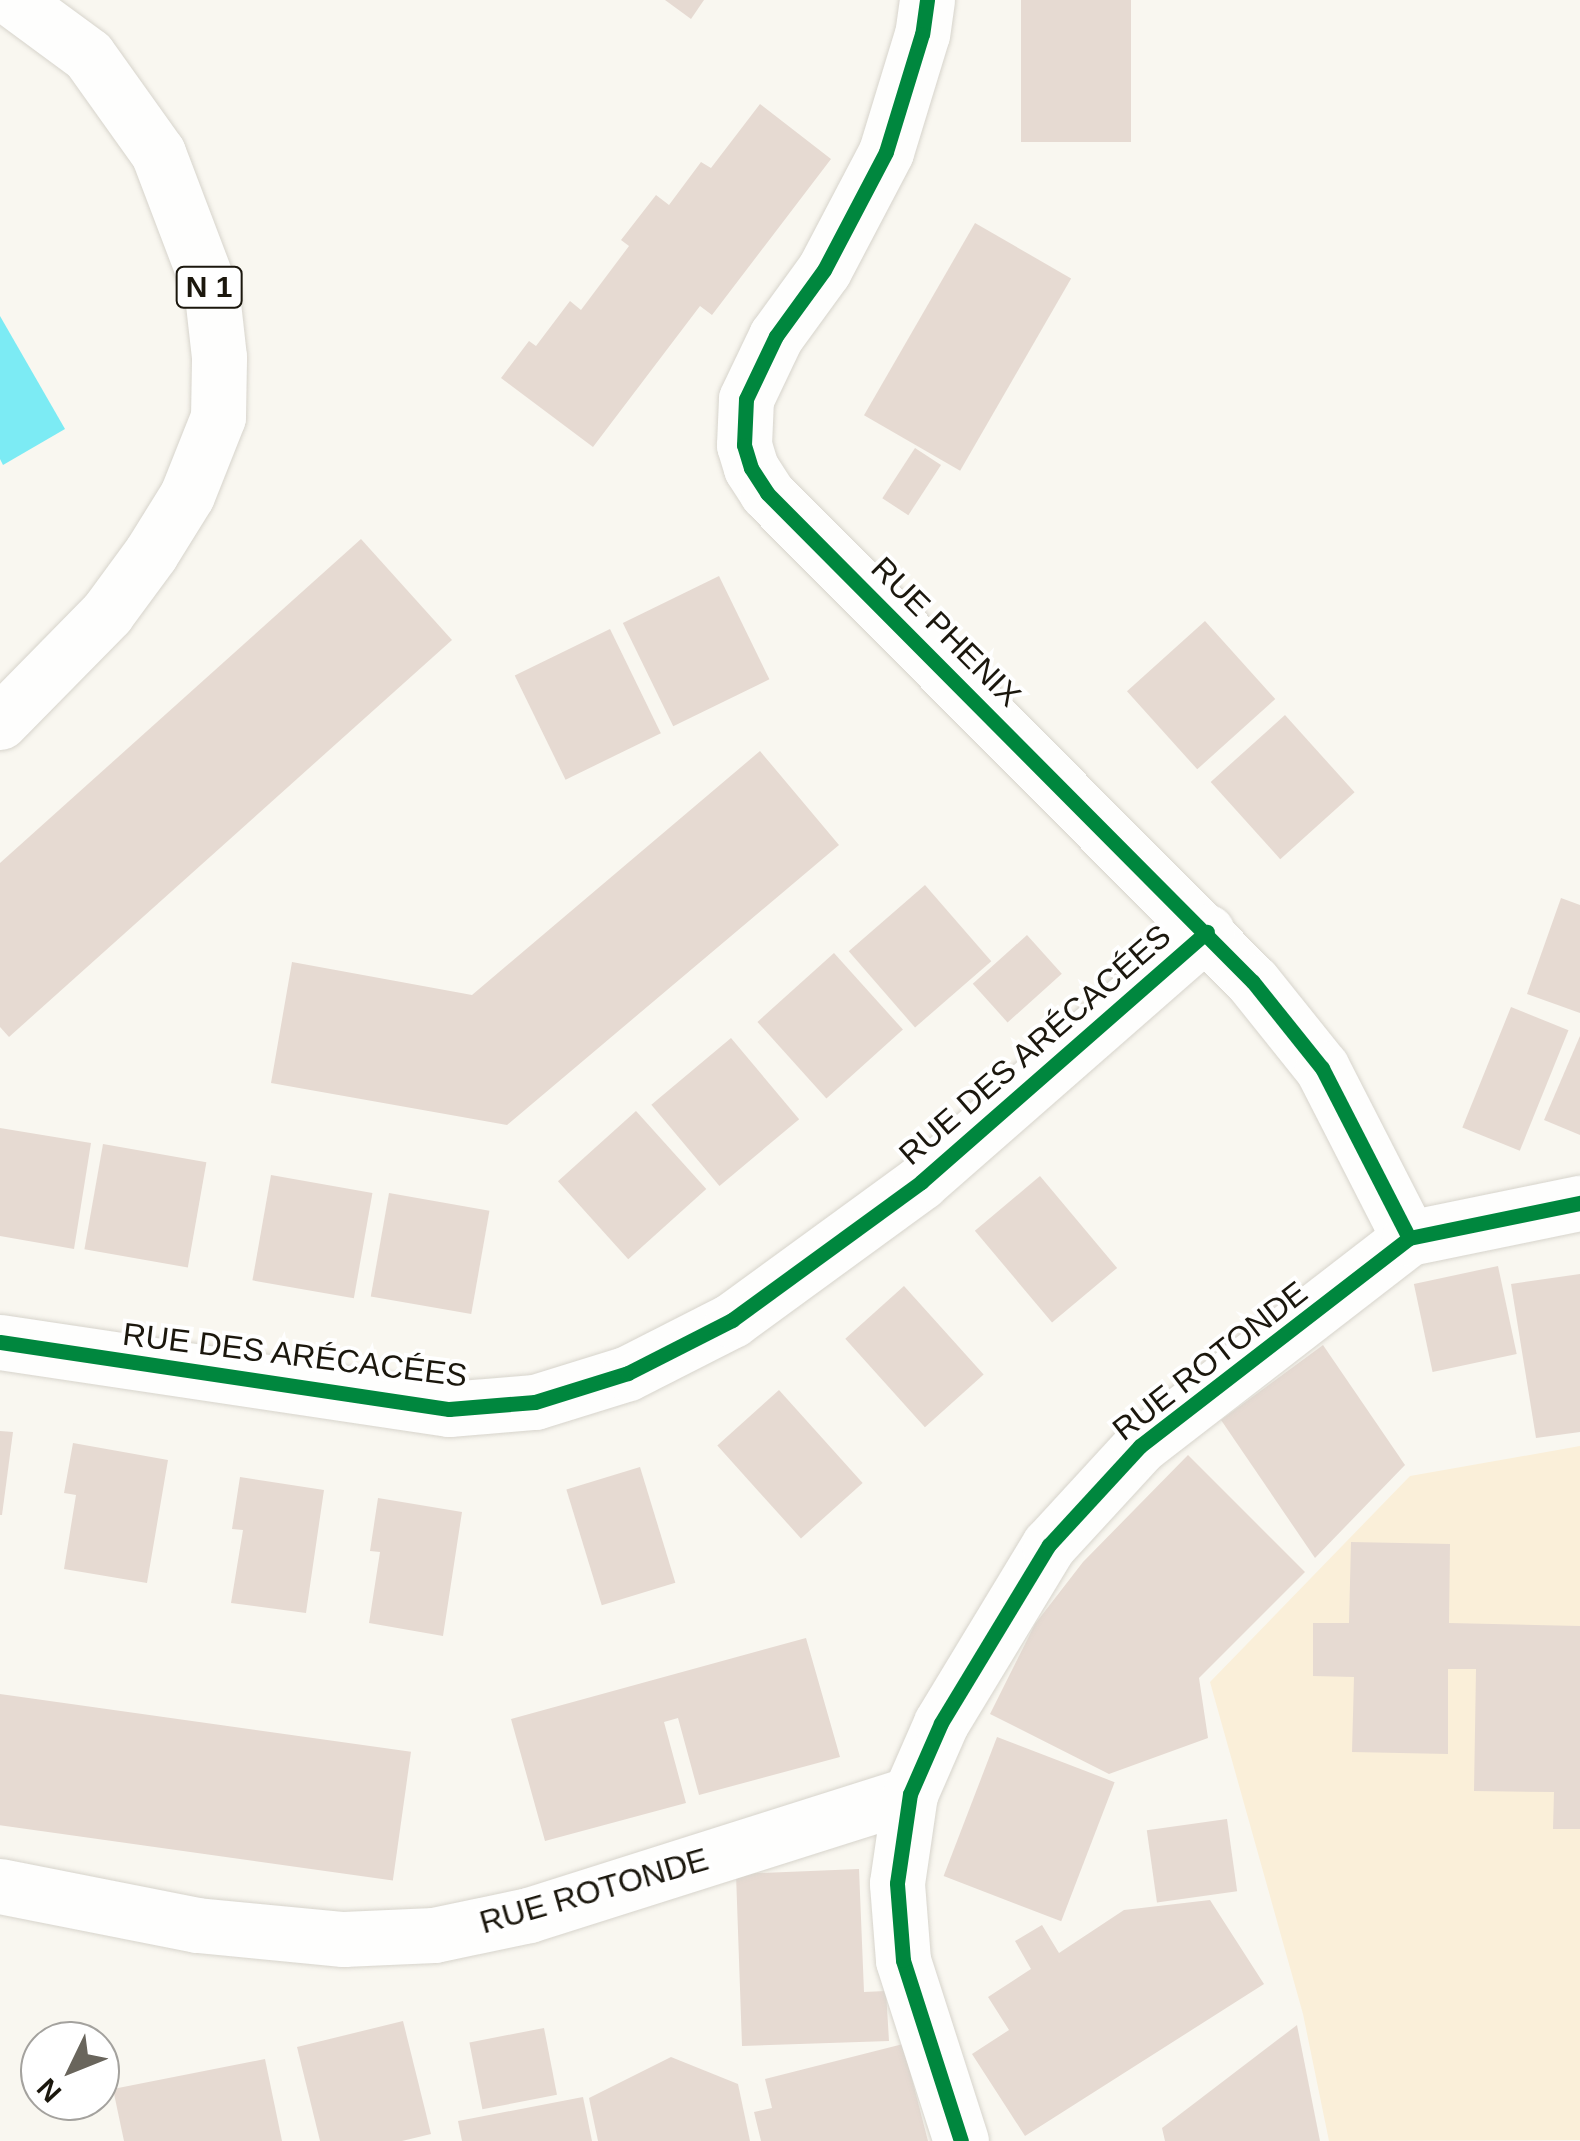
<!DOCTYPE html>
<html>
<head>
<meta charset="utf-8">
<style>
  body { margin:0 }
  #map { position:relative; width:1580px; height:2141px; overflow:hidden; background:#f9f7f0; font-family:Arial,sans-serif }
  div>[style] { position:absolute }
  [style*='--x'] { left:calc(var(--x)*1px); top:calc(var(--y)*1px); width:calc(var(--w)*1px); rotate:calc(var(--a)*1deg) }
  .built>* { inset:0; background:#faefd9 }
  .water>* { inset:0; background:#7cebf4 }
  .building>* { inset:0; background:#e6dad2; transform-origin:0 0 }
  .roads { filter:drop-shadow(0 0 2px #d7d4cc) drop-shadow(0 0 2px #d7d4cc) }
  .minor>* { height:55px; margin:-27.5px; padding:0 27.5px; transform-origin:27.5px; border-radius:27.5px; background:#fefefd }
  .primary>* { height:55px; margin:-27.5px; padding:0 27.5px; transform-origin:27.5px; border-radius:27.5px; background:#fefefd }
  .cycleway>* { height:15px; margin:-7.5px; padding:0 7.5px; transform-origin:7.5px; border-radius:7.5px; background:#00873e }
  span { translate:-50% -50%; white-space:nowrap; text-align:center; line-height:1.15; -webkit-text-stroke:8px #fff; paint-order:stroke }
  .shield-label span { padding:2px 8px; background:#fff; border:2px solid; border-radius:8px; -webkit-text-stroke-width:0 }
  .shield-label { font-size:30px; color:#1b170d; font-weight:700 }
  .street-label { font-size:32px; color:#1b170d }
  .north { position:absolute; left:20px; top:2021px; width:100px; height:100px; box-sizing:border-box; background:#fff; border:2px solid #a4a29e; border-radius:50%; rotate:227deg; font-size:28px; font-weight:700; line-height:40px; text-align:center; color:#1b170d }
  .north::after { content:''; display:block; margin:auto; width:35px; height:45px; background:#69655c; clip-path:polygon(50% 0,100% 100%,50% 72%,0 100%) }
</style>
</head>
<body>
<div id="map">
  <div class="built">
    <div style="clip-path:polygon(1580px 1446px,1580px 2140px,1329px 2141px,1303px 2014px,1210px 1682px,1410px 1476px)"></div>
  </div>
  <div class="water">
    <div style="clip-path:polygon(0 316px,65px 429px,3px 465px,0 459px)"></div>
  </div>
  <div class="building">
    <div style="clip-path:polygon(665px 0,704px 0,691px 19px)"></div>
    <div style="left:1021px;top:0;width:110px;height:142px"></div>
    <div style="clip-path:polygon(760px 104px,831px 159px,712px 315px,700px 306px,593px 447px,501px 378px,529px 341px,536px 346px,570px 301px,581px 310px,629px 246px,621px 240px,656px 195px,669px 205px,701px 162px,711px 168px)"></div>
    <div style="left:975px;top:223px;width:111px;height:222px;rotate:30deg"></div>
    <div style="left:915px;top:448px;width:31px;height:60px;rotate:33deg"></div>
    <div style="clip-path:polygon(361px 539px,452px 640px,9px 1037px,0 1027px,0 863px)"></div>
    <div style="left:719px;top:576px;width:115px;height:107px;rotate:64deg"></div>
    <div style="left:1205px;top:621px;width:105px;height:105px;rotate:48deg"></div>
    <div style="left:610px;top:629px;width:116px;height:106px;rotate:64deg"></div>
    <div style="left:1285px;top:715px;width:104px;height:100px;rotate:48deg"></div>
    <div style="clip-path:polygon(760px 751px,839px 845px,507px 1125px,271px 1083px,292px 962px,472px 995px)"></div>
    <div style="left:925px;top:885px;width:101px;height:101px;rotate:49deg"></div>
    <div style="clip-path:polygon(1561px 898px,1580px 905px,1580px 1013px,1527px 994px)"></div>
    <div style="left:1027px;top:935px;width:52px;height:73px;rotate:48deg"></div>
    <div style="left:834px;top:953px;width:103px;height:103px;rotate:48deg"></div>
    <div style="left:1511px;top:1007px;width:62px;height:130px;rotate:22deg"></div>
    <div style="clip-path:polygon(1580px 1036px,1580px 1135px,1544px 1120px)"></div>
    <div style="left:731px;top:1038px;width:106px;height:104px;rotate:50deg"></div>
    <div style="left:636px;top:1111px;width:105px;height:105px;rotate:48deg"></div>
    <div style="clip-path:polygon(0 1128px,91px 1143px,74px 1249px,0 1236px)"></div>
    <div style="left:103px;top:1144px;width:105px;height:107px;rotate:10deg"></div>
    <div style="left:271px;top:1175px;width:103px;height:107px;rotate:10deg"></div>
    <div style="left:1040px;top:1176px;width:120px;height:85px;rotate:50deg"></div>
    <div style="left:389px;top:1193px;width:102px;height:105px;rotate:10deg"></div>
    <div style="left:1498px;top:1266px;width:90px;height:86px;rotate:78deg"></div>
    <div style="clip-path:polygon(1580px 1274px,1580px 1432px,1536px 1438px,1511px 1284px)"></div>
    <div style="left:904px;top:1286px;width:119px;height:79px;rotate:48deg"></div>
    <div style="clip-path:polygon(1323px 1345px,1405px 1465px,1315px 1558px,1221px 1420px)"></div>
    <div style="left:779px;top:1390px;width:125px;height:83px;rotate:48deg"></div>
    <div style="clip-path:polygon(0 1431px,13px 1432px,2px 1515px,0 1515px)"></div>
    <div style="clip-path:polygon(73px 1443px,168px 1460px,147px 1583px,64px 1569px,76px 1495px,64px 1493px)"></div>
    <div style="clip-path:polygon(1188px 1455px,1305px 1572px,1199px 1678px,1208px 1738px,1109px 1774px,990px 1714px,1035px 1624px,1083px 1562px)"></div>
    <div style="left:640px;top:1467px;width:121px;height:77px;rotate:73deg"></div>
    <div style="clip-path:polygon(240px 1477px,324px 1490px,306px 1613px,231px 1603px,243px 1530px,232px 1529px)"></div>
    <div style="clip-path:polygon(378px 1498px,462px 1512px,443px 1636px,369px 1623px,380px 1552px,370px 1551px)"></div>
    <div style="clip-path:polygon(1351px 1542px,1450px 1544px,1449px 1623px,1580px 1626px,1580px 1829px,1553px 1829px,1554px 1792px,1474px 1791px,1476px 1669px,1448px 1669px,1448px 1754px,1352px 1752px,1354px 1677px,1313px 1676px,1313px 1623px,1349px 1623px)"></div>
    <div style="clip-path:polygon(806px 1638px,840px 1757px,699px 1795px,678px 1718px,664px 1722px,686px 1803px,545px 1841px,511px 1719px)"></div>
    <div style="left:0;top:1694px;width:415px;height:130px;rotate:8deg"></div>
    <div style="left:997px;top:1737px;width:126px;height:149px;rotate:21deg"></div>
    <div style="left:1227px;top:1819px;width:73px;height:81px;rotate:82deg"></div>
    <div style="clip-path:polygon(859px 1869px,864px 1992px,886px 1991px,889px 2041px,742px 2046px,736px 1874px)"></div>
    <div style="clip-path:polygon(1210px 1900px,1264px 1984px,1025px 2136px,972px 2054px,1009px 2030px,988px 1997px,1031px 1969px,1015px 1941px,1042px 1925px,1059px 1953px,1124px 1910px)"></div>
    <div style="clip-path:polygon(403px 2021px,431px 2134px,402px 2141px,320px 2141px,297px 2047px)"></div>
    <div style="clip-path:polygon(1297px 2025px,1320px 2141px,1165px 2141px,1162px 2128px)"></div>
    <div style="left:544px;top:2028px;width:68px;height:76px;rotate:79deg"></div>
    <div style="clip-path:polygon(903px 2044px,928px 2141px,761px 2141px,754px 2112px,772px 2108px,765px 2079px)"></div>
    <div style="clip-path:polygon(671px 2057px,738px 2084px,750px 2141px,598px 2141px,589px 2098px)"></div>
    <div style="clip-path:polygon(265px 2059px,282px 2141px,124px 2141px,113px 2089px)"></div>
    <div style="clip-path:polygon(583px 2097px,592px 2141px,462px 2141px,458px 2121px)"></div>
  </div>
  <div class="roads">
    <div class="minor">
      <div style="--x:927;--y:0;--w:34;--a:98"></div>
      <div style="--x:922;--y:34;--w:123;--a:107"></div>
      <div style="--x:886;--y:152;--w:133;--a:117.7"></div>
      <div style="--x:824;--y:270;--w:82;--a:126"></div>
      <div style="--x:776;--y:336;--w:70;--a:115.5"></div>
      <div style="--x:746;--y:399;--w:46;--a:92.5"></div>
      <div style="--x:744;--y:445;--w:24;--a:73"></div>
      <div style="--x:751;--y:468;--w:30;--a:57"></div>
      <div style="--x:767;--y:493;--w:689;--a:45.18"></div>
      <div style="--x:1253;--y:982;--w:110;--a:51.3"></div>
      <div style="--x:1322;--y:1068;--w:191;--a:62.9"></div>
      <div style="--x:0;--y:1342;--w:454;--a:8.5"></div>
      <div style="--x:449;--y:1409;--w:86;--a:-4.7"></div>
      <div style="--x:535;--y:1402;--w:97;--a:-17.3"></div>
      <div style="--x:628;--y:1373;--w:117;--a:-27"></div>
      <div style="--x:732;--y:1320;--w:234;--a:-36.1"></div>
      <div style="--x:921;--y:1182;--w:380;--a:-41.2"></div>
      <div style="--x:0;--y:1886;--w:201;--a:11.2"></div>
      <div style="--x:197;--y:1925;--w:147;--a:5.5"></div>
      <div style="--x:343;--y:1939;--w:91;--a:-2.5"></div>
      <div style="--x:434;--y:1935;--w:97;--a:-11.9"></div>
      <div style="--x:529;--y:1915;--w:400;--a:-17.6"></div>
      <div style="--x:961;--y:2141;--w:190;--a:-107.8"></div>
      <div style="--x:903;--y:1960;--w:77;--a:-94.5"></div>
      <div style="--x:897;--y:1883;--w:90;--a:-81.7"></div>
      <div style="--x:910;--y:1794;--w:77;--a:-66.4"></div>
      <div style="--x:941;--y:1723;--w:208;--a:-58.8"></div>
      <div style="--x:1049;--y:1545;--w:134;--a:-47.4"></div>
      <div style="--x:1140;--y:1446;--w:340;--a:-37.7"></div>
      <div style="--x:1409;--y:1238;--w:175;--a:-11.6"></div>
    </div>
    <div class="primary">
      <div style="--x:0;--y:722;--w:153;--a:-45.5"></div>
      <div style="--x:107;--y:613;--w:74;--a:-53.7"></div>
      <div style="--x:151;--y:553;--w:68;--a:-58.2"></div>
      <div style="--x:187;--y:495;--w:84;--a:-68.3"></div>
      <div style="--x:218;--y:417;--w:60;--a:-89"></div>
      <div style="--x:219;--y:357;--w:62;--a:-96.4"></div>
      <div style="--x:212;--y:295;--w:152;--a:-110.8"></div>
      <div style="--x:158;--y:153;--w:120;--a:-125.5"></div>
      <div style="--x:88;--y:55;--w:93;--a:-143.7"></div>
    </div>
  </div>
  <div class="cycleway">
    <div style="--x:927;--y:0;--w:34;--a:98"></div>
    <div style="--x:922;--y:34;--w:123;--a:107"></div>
    <div style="--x:886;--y:152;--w:133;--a:117.7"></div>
    <div style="--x:824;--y:270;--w:82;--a:126"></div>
    <div style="--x:776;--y:336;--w:70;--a:115.5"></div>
    <div style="--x:746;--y:399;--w:46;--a:92.5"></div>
    <div style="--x:744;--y:445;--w:24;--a:73"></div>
    <div style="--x:751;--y:468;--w:30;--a:57"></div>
    <div style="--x:767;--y:493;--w:689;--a:45.18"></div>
    <div style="--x:1253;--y:982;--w:110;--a:51.3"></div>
    <div style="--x:1322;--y:1068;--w:191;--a:62.9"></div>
    <div style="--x:0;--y:1342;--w:454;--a:8.5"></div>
    <div style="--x:449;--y:1409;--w:86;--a:-4.7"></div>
    <div style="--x:535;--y:1402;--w:97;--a:-17.3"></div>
    <div style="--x:628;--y:1373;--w:117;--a:-27"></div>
    <div style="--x:732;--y:1320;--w:234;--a:-36.1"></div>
    <div style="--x:921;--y:1182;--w:380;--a:-41.2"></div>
    <div style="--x:961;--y:2141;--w:190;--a:-107.8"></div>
    <div style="--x:903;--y:1960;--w:77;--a:-94.5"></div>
    <div style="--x:897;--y:1883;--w:90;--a:-81.7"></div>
    <div style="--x:910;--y:1794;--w:77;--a:-66.4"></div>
    <div style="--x:941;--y:1723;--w:208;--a:-58.8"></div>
    <div style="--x:1049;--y:1545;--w:134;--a:-47.4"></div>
    <div style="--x:1140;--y:1446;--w:340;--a:-37.7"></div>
    <div style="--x:1409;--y:1238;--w:175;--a:-11.6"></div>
  </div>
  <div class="shield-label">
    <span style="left:209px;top:287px">N 1</span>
  </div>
  <div class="street-label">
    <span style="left:946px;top:632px;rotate:45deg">RUE PHENIX</span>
    <span style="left:1035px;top:1045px;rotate:-41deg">RUE DES ARÉCACÉES</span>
    <span style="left:295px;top:1355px;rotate:7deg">RUE DES ARÉCACÉES</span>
    <span style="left:1210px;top:1361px;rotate:-38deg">RUE ROTONDE</span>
    <span style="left:594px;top:1891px;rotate:-16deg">RUE ROTONDE</span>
  </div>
  <div class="north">N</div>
</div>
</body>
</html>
